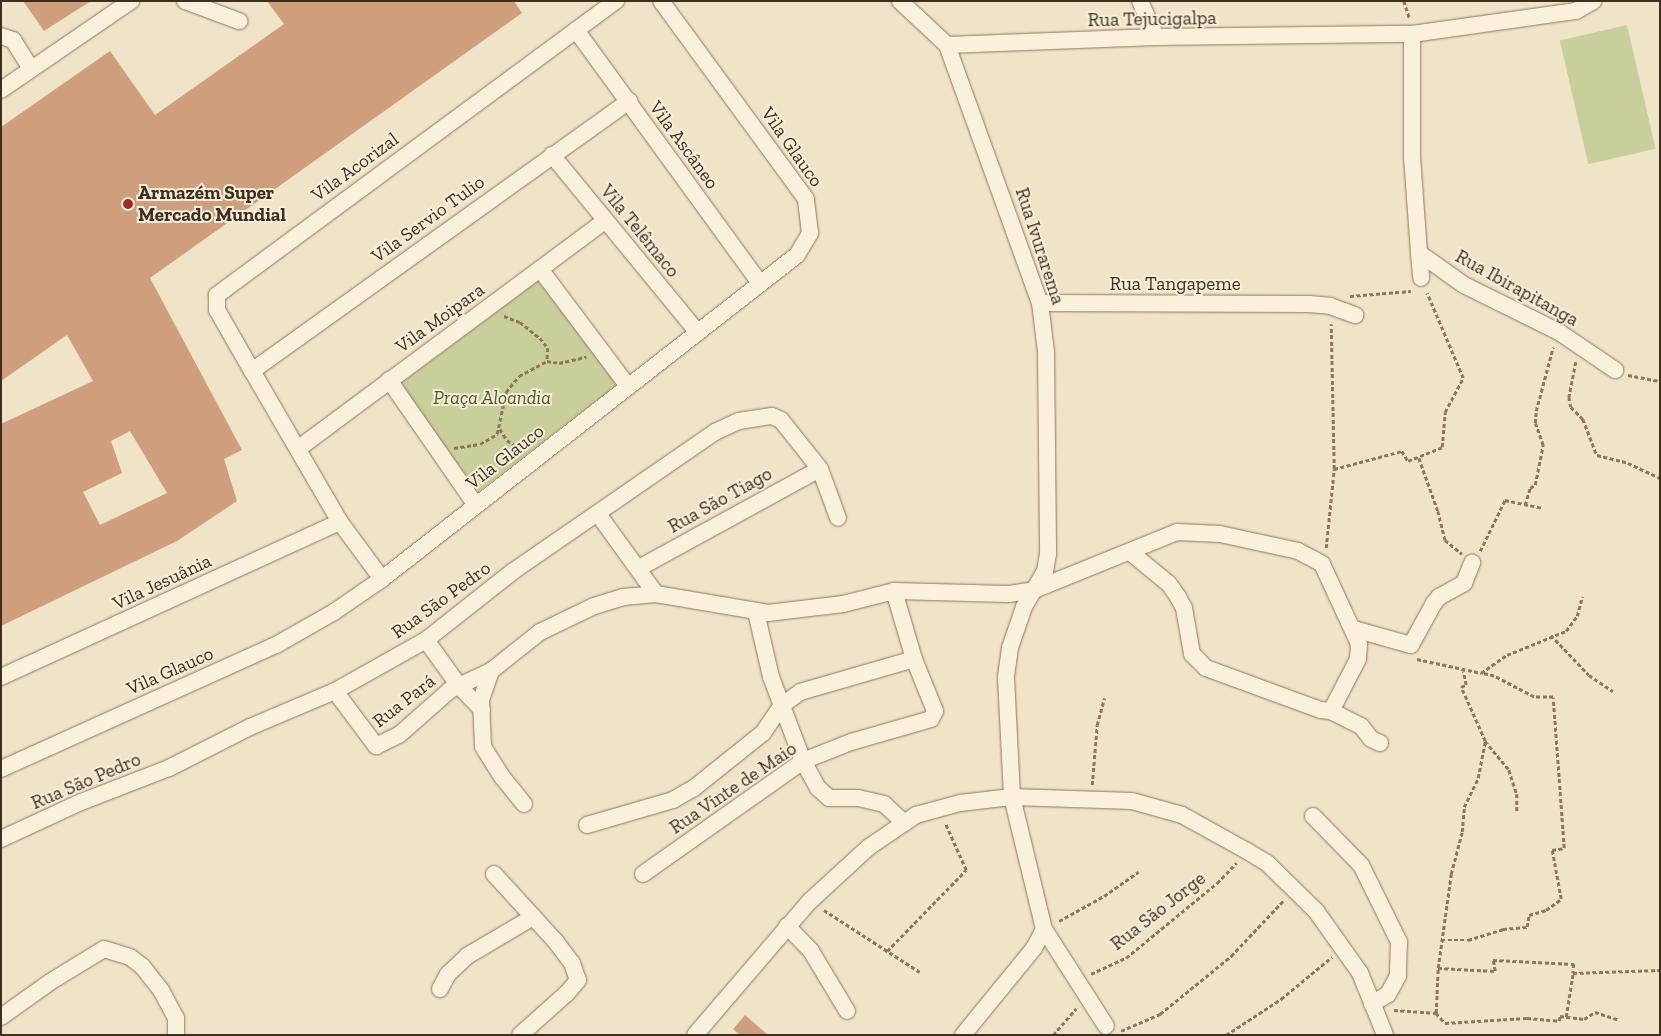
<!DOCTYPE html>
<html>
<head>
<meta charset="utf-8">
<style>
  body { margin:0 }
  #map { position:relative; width:1661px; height:1036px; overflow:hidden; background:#f0e4c8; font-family:"Zilla Slab",serif }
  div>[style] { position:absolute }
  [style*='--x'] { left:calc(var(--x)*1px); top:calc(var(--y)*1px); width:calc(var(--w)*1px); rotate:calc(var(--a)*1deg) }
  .green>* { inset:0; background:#c9cf9b; transform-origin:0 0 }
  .building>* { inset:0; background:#cf9f7d }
  .path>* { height:2.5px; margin-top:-1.25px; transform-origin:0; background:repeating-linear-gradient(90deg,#8d765c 0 4px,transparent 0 6.5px) }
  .roads { filter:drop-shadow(0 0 1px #8d765c) drop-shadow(0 0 1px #8d765c) }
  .minor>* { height:16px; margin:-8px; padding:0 8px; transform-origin:8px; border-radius:8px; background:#faf1dc }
  .dots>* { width:14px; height:14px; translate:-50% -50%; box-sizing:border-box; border:2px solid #f7eed8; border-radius:50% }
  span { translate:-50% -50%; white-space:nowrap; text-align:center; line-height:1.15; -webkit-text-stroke:4px #f7eed8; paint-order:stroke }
  .street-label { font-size:19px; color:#3d2e20 }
  .poi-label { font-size:19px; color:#3d2e20; font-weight:700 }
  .left { translate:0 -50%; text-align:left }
  .park-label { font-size:19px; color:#4d5a26; font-style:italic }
  .frame { position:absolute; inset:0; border:2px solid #3d2e20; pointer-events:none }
</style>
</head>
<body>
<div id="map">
  <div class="green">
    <div style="left:1627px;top:25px;width:127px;height:69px;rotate:77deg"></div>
    <div style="clip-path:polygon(538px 281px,615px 381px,615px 386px,478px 492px,402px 387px,403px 382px)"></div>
  </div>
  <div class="building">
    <div style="clip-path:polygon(23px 1px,91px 1px,44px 31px)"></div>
    <div style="clip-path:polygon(evenodd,267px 1px,514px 1px,522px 13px,150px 278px,242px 450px,224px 459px,237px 501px,177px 541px,1px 626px,1px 424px,93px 381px,67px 335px,1px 381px,1px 127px,110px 51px,155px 115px,284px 24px,267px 1px,130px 431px,167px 493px,100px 525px,83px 492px,122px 473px,111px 441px,130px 431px)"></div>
    <div style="clip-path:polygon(745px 1015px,768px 1035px,740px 1035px,733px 1029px)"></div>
  </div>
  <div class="path">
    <div style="--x:1404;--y:1;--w:19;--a:72"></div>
    <div style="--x:1350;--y:296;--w:61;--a:-4.7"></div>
    <div style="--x:504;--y:316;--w:17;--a:21"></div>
    <div style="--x:520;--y:322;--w:26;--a:39"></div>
    <div style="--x:540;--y:338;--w:13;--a:51"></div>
    <div style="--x:548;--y:348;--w:13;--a:94"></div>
    <div style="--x:1576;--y:362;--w:36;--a:101"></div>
    <div style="--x:1569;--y:397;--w:10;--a:79"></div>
    <div style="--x:1571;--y:407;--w:17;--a:45"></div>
    <div style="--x:1583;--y:419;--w:39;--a:69"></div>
    <div style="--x:1597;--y:455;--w:32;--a:14"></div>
    <div style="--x:1628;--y:463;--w:35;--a:25"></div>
    <div style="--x:1628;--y:375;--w:33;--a:11"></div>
    <div style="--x:500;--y:429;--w:13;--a:58"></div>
    <div style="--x:507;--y:440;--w:18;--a:34"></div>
    <div style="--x:454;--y:448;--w:26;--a:-9"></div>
    <div style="--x:480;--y:444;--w:20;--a:-30"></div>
    <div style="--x:497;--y:434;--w:43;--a:-77.9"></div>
    <div style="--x:506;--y:392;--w:21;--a:-51"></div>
    <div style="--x:519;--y:376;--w:32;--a:-28"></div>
    <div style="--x:547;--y:361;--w:12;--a:9"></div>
    <div style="--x:559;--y:363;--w:28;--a:-13"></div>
    <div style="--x:1419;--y:458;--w:56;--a:70.3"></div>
    <div style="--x:1438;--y:511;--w:30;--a:76"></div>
    <div style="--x:1445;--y:540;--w:22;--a:39"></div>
    <div style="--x:1334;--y:469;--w:70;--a:-14.8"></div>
    <div style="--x:1402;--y:451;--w:12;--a:59"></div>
    <div style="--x:1408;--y:461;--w:37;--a:-22"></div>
    <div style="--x:1442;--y:447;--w:35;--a:-85"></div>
    <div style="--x:1445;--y:412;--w:38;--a:-62"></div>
    <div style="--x:1463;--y:378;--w:92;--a:-113"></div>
    <div style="--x:1525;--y:505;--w:18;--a:-74"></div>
    <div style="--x:1530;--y:488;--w:6;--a:-31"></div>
    <div style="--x:1535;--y:485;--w:41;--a:-78.7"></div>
    <div style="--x:1543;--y:445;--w:23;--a:-110"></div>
    <div style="--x:1535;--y:423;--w:12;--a:-85"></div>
    <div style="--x:1536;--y:411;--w:66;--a:-75.1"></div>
    <div style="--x:1326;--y:548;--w:79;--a:-84.2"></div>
    <div style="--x:1334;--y:469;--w:145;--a:-91.2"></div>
    <div style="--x:1480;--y:551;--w:57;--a:-63.9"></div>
    <div style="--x:1505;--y:500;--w:38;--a:12"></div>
    <div style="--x:1551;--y:635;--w:55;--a:46.5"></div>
    <div style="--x:1589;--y:675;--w:29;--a:34"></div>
    <div style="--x:1417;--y:659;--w:66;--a:12.3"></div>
    <div style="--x:1481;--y:673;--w:32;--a:-35"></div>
    <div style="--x:1507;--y:655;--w:64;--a:-22.1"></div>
    <div style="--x:1566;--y:631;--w:19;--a:-54"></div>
    <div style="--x:1577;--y:616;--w:20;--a:-75"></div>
    <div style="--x:1485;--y:741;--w:38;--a:50"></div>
    <div style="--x:1509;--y:770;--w:25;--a:72"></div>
    <div style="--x:1517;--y:794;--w:17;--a:90"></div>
    <div style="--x:1092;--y:785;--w:60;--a:-85.2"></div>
    <div style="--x:1097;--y:725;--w:28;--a:-75"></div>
    <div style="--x:824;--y:910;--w:114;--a:32.9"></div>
    <div style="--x:1059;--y:921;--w:51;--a:-29.1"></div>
    <div style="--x:1104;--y:896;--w:42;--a:-35.2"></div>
    <div style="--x:1441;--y:940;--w:27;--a:0"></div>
    <div style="--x:1468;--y:940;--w:37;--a:-17"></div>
    <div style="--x:1503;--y:929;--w:24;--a:-5"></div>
    <div style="--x:1527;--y:927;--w:12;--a:-81"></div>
    <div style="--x:1529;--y:915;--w:18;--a:-16"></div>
    <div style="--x:1546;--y:910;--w:19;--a:-36"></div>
    <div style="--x:1561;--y:899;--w:50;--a:-100.4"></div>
    <div style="--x:1552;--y:850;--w:12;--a:-9"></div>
    <div style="--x:1564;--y:848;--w:151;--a:-94.2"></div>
    <div style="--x:1553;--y:697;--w:19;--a:180"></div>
    <div style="--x:1534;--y:697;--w:45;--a:-152.3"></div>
    <div style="--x:1494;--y:676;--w:13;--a:-167"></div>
    <div style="--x:887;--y:951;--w:113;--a:-45.7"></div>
    <div style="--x:966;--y:870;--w:51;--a:-114.1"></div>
    <div style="--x:1438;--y:968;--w:57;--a:3"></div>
    <div style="--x:1495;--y:971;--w:11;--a:-100"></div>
    <div style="--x:1493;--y:960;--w:81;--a:2.8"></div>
    <div style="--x:1574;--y:964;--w:9;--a:96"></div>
    <div style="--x:1573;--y:973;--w:87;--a:-2"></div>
    <div style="--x:1091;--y:974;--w:38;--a:-25"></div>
    <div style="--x:1126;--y:958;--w:118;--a:-39.5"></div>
    <div style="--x:1217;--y:883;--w:28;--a:-46"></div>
    <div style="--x:1394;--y:1010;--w:42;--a:4.1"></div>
    <div style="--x:1436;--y:1013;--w:45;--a:-87.5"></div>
    <div style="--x:1438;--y:968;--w:95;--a:-82.1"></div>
    <div style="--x:1451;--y:874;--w:43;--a:-75.3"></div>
    <div style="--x:1462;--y:832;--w:25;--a:-85"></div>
    <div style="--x:1464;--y:807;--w:32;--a:-64"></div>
    <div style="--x:1478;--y:778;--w:38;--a:-79"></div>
    <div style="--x:1485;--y:741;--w:59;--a:-114"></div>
    <div style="--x:1461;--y:687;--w:5;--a:-22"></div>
    <div style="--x:1466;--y:685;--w:14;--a:-102"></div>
    <div style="--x:1436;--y:1013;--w:13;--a:48"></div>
    <div style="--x:1445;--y:1023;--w:82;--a:-3.5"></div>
    <div style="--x:1527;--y:1018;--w:32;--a:5"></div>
    <div style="--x:1559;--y:1021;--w:5;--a:-79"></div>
    <div style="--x:1560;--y:1016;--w:24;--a:7"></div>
    <div style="--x:1584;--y:1019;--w:13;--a:-32"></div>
    <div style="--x:1595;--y:1012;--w:26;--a:18"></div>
    <div style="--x:1566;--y:1017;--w:45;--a:-81"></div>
    <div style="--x:1121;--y:1031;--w:43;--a:-23.6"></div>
    <div style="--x:1160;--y:1014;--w:92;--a:-39.2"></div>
    <div style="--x:1231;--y:956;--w:76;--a:-46.6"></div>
    <div style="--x:1053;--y:1035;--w:35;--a:-49"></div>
    <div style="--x:1226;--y:1035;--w:66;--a:-33.2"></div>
    <div style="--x:1281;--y:999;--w:66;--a:-39.5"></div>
  </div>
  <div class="roads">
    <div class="minor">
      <div style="--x:185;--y:1;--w:58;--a:20.3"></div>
      <div style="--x:900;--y:1;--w:64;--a:43.1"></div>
      <div style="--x:947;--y:45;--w:274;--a:70.2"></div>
      <div style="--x:1040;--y:303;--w:49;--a:83"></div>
      <div style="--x:1046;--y:352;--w:202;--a:89.4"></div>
      <div style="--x:1048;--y:554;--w:17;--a:100"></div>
      <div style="--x:1045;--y:571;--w:42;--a:120.3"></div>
      <div style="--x:1024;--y:607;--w:43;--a:108.9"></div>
      <div style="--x:1010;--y:648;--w:30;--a:98"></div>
      <div style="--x:1006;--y:678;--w:119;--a:87.1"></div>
      <div style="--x:1012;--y:797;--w:136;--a:76.4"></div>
      <div style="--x:1044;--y:929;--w:115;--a:57.4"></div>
      <div style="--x:1140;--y:1;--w:39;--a:66"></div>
      <div style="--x:576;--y:30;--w:313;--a:54"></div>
      <div style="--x:1412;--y:34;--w:123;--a:90"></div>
      <div style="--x:1412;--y:157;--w:96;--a:85.8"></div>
      <div style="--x:1419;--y:253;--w:55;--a:35.4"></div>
      <div style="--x:1464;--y:285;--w:106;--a:26.3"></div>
      <div style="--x:1559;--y:332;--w:68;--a:34.2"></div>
      <div style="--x:1;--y:36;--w:13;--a:18"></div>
      <div style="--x:13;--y:40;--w:34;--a:58"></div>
      <div style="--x:947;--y:45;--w:209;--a:-2.2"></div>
      <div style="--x:1156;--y:37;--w:256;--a:-0.7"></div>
      <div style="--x:1412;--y:34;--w:166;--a:-8"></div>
      <div style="--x:1576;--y:11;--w:20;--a:-30"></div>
      <div style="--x:1;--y:90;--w:158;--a:-34.4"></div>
      <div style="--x:552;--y:155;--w:230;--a:50.6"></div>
      <div style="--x:1419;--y:253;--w:25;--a:85"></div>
      <div style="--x:540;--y:269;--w:146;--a:53.1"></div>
      <div style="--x:1040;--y:303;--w:269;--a:0.2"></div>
      <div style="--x:1309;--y:304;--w:21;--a:5"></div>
      <div style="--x:1330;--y:306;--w:27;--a:20"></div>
      <div style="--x:252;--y:371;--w:464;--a:-35.6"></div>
      <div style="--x:389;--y:380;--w:152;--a:55.2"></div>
      <div style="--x:299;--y:448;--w:381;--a:-36.6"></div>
      <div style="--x:598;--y:514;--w:99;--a:54.1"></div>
      <div style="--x:1130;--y:552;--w:50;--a:39.4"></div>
      <div style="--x:1169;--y:584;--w:16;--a:55"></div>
      <div style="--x:1178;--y:597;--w:13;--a:61"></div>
      <div style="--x:1184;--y:608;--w:47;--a:80.1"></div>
      <div style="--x:1192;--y:654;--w:20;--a:45"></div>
      <div style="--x:1206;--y:668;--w:122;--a:20.1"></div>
      <div style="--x:1321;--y:710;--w:10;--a:6"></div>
      <div style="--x:1331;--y:711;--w:34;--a:27"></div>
      <div style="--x:1361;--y:726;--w:16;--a:52"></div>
      <div style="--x:1371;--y:739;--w:10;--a:24"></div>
      <div style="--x:639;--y:568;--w:206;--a:-28.7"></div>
      <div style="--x:382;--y:579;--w:71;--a:-126.4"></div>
      <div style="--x:340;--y:522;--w:175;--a:-120.2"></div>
      <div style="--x:252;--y:371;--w:70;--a:-119.8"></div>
      <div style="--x:217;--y:310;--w:15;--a:-90"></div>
      <div style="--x:217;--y:295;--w:496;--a:-36.4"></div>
      <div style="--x:756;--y:612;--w:67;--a:77"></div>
      <div style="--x:771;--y:677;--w:90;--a:69.1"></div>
      <div style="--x:803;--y:761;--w:31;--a:61"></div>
      <div style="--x:818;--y:788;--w:15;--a:42"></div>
      <div style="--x:829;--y:798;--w:29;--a:0"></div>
      <div style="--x:858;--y:798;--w:27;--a:13"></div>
      <div style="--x:884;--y:804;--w:26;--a:43"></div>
      <div style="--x:1354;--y:629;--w:59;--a:15.7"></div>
      <div style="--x:1411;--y:645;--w:48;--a:-61.3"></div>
      <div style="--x:1434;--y:603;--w:8;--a:-50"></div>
      <div style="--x:1439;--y:597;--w:29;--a:-29"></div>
      <div style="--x:1464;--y:583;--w:22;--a:-68"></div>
      <div style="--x:426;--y:640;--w:57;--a:54.3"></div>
      <div style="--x:459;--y:686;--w:33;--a:46"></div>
      <div style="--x:1;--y:677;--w:373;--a:-24.6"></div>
      <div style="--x:335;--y:691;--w:69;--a:53.3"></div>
      <div style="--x:376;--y:746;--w:25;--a:-26"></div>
      <div style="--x:399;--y:735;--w:68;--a:-41.4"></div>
      <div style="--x:450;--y:690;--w:45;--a:-24.9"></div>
      <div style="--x:1;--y:769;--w:302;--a:-24.3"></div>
      <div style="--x:276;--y:645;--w:67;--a:-29.6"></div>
      <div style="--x:334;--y:612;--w:58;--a:-34.5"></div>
      <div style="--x:382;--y:579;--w:526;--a:-37.98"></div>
      <div style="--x:797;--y:255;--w:26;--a:-59"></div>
      <div style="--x:810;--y:233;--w:34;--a:-97"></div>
      <div style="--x:806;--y:199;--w:245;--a:-126.2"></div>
      <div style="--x:524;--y:804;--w:35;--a:-129"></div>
      <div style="--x:502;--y:777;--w:36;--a:-122"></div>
      <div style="--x:483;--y:746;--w:46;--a:-92.5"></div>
      <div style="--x:481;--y:700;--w:31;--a:-71"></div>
      <div style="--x:491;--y:671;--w:63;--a:-38.5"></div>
      <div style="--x:540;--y:632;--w:60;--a:-25.7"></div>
      <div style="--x:594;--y:606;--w:30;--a:-17"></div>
      <div style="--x:623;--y:597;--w:33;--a:-5"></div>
      <div style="--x:656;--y:594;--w:114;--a:9.6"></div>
      <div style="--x:768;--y:613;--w:76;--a:-6.8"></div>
      <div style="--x:843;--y:604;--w:53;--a:-14.3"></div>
      <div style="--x:894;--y:591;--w:115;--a:1.5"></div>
      <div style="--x:1009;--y:594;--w:25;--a:-9"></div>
      <div style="--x:1034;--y:590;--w:154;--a:-22.1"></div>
      <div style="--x:1177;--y:532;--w:43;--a:2.7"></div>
      <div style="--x:1220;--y:534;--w:80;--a:12.3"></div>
      <div style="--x:1298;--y:551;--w:27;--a:28"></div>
      <div style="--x:1322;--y:564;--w:88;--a:65.2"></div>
      <div style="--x:1359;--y:644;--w:15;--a:94"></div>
      <div style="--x:1358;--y:659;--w:59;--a:117.4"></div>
      <div style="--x:1313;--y:816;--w:69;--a:45.6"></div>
      <div style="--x:1361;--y:865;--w:86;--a:63.7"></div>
      <div style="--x:1399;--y:942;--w:34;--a:92"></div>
      <div style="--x:1398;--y:976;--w:21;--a:119"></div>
      <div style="--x:1388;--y:994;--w:19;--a:148"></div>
      <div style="--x:587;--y:825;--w:90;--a:-16.2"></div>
      <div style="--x:673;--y:800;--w:24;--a:-30"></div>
      <div style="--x:694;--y:788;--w:88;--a:-38.6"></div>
      <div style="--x:763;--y:733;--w:32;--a:-56"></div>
      <div style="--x:781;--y:706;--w:24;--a:-36"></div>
      <div style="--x:800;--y:692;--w:119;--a:-16.1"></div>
      <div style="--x:1;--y:839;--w:88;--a:-24.8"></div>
      <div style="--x:81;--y:802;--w:94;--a:-21.1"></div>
      <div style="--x:169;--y:768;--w:91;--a:-26.8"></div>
      <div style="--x:250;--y:727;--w:92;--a:-23"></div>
      <div style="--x:335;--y:691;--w:104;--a:-29.3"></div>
      <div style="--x:426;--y:640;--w:110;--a:-38.3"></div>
      <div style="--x:512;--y:572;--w:247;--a:-34.6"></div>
      <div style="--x:715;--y:432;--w:26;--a:-25"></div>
      <div style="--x:739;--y:421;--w:33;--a:-9"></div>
      <div style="--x:772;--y:416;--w:10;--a:24"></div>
      <div style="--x:781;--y:420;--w:63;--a:51.5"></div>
      <div style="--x:820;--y:469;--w:52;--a:69.8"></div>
      <div style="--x:494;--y:874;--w:92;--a:47.6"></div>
      <div style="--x:556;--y:942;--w:26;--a:53"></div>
      <div style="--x:572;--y:963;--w:18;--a:71"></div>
      <div style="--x:578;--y:980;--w:17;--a:130"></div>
      <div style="--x:567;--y:993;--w:63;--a:138.2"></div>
      <div style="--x:643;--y:874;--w:196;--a:-35.2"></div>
      <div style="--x:803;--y:761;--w:52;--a:-21.6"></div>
      <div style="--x:851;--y:742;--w:83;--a:-16"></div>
      <div style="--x:931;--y:719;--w:9;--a:-63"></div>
      <div style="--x:935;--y:711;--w:56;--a:-112"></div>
      <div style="--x:914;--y:659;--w:71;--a:-106.4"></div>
      <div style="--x:787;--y:926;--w:35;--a:46"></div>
      <div style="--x:811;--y:951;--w:70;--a:59"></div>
      <div style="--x:440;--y:989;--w:17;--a:-62"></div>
      <div style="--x:448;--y:974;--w:26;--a:-43"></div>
      <div style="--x:467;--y:956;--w:77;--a:-30.6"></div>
      <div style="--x:1;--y:1017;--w:60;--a:-35.5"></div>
      <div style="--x:50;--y:982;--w:63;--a:-31.4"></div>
      <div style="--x:104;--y:949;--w:27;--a:17"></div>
      <div style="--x:130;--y:957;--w:15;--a:37"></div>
      <div style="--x:142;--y:966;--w:31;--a:52"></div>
      <div style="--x:161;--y:990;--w:32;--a:62"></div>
      <div style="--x:176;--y:1018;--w:17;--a:90"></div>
      <div style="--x:695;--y:1035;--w:177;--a:-49.4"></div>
      <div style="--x:810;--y:901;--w:80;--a:-42.5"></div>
      <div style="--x:869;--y:847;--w:57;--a:-34.2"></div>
      <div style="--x:916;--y:815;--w:46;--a:-15.3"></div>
      <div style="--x:960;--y:803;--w:52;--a:-6.6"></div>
      <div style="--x:1012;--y:797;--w:120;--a:1.9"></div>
      <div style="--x:1132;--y:801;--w:52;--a:15.6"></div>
      <div style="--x:1182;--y:815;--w:74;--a:29"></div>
      <div style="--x:1247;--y:851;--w:23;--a:31"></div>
      <div style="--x:1267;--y:863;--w:69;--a:44.4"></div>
      <div style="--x:1316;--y:911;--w:76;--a:54.6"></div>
      <div style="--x:1360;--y:973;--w:67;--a:68"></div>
      <div style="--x:963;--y:1035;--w:112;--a:-50.8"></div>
      <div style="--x:1034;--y:948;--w:21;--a:-62"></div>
    </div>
  </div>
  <div class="dots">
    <div style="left:128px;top:204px;background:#9e2a2b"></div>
  </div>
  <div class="street-label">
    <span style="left:1152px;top:19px;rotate:-1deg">Rua Tejucigalpa</span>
    <span style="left:684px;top:145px;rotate:54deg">Vila Ascâneo</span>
    <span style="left:792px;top:147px;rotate:55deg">Vila Glauco</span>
    <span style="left:355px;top:167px;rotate:-36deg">Vila Acorizal</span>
    <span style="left:428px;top:219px;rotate:-36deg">Vila Servio Tulio</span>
    <span style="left:640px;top:231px;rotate:51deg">Vila Telêmaco</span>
    <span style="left:1040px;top:246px;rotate:72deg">Rua Ivurarema</span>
    <span style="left:1175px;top:284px">Rua Tangapeme</span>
    <span style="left:1517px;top:288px;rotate:29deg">Rua Ibirapitanga</span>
    <span style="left:440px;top:318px;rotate:-36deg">Vila Moipara</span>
    <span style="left:505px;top:457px;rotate:-38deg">Vila Glauco</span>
    <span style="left:720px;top:500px;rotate:-29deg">Rua São Tiago</span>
    <span style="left:162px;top:582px;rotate:-25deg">Vila Jesuânia</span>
    <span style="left:441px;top:600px;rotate:-36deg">Rua São Pedro</span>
    <span style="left:170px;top:671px;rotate:-24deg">Vila Glauco</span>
    <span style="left:404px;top:701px;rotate:-38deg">Rua Pará</span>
    <span style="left:86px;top:781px;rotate:-23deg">Rua São Pedro</span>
    <span style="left:733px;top:788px;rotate:-34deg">Rua Vinte de Maio</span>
    <span style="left:1158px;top:911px;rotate:-38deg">Rua São Jorge</span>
  </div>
  <div class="poi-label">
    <span class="left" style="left:138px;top:204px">Armazém Super<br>Mercado Mundial</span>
  </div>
  <div class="park-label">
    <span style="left:492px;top:398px">Praça Aloandia</span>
  </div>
  <div class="frame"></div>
</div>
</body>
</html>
